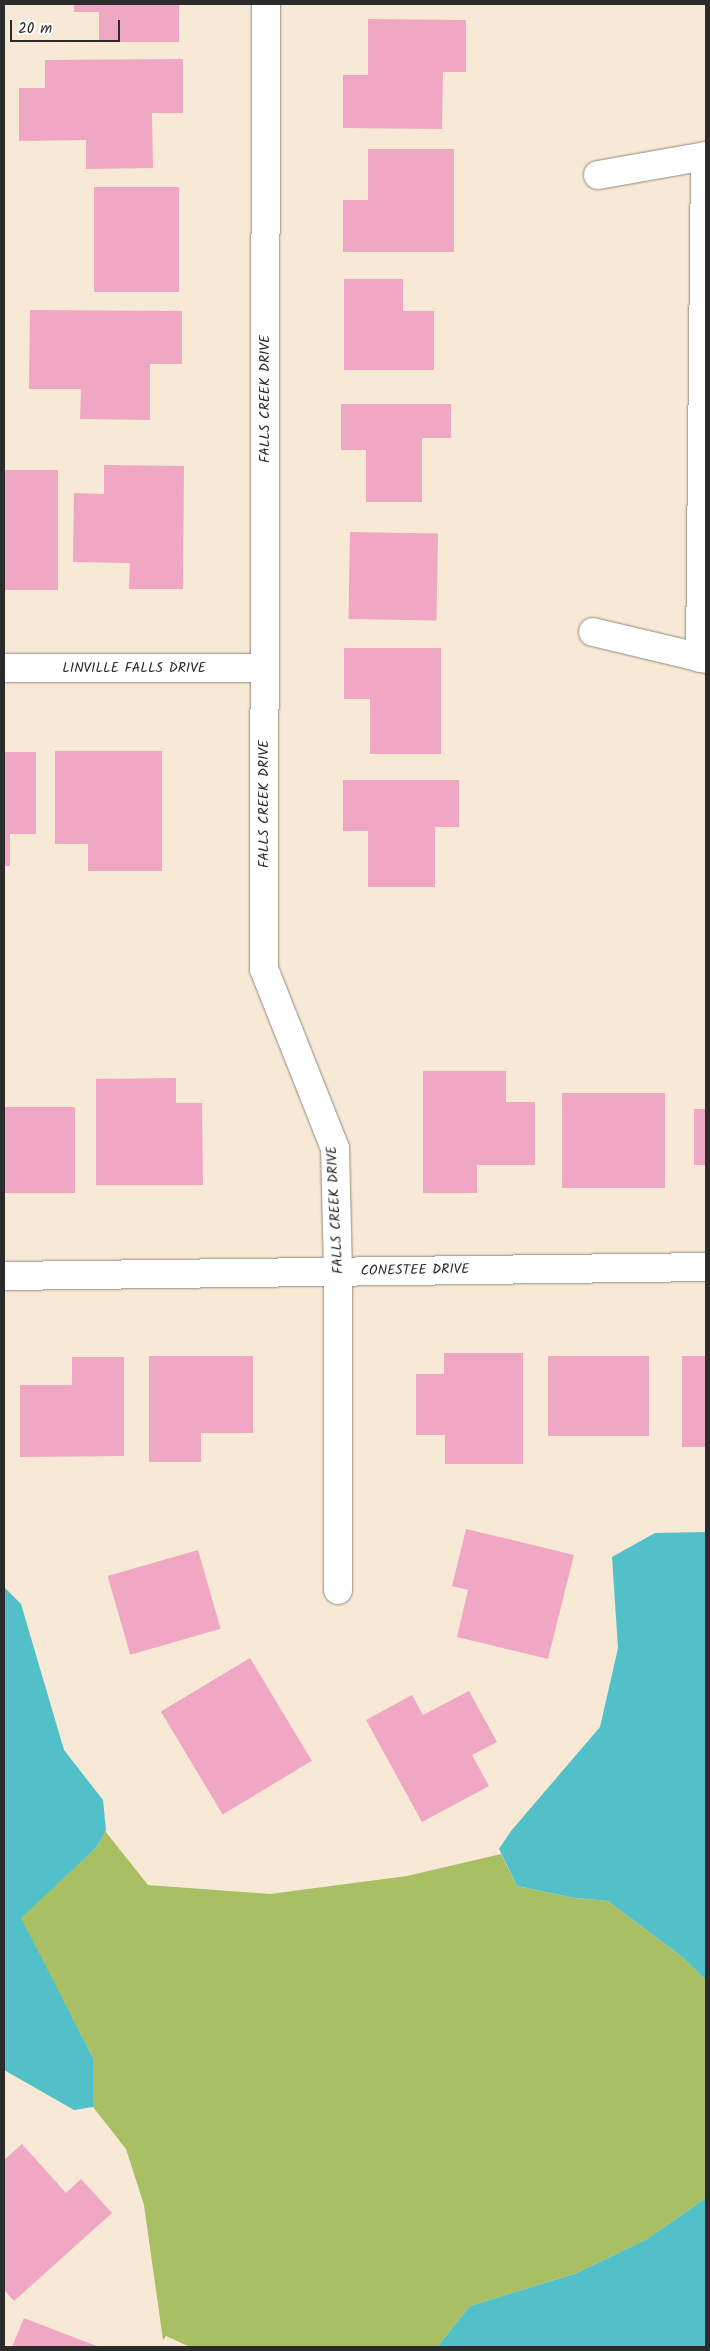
<!DOCTYPE html>
<html>
<head>
<meta charset="utf-8">
<style>
  body { margin:0 }
  #map { position:relative; width:710px; height:2351px; overflow:hidden; background:#f7e9d5; font-family:Kalam,sans-serif }
  div>[style] { position:absolute }
  [style*='--x'] { left:calc(var(--x)*1px); top:calc(var(--y)*1px); width:calc(var(--w)*1px); rotate:calc(var(--a)*1deg) }
  .green>* { inset:0; background:#a8bf64 }
  .water>* { inset:0; background:#52c0c9 }
  .building>* { inset:0; background:#efa7c4; transform-origin:0 0 }
  .roads { filter:drop-shadow(0 0 1px #918a80) drop-shadow(0 0 1px #918a80) }
  .minor>* { height:28px; margin:-14px; padding:0 14px; transform-origin:14px; border-radius:14px; background:#fff }
  span { translate:-50% -50%; white-space:nowrap; text-align:center; line-height:1.15; -webkit-text-stroke:5px #fff; paint-order:stroke }
  .street-label { font-size:14px; color:#2b2b2b }
  .frame { position:absolute; inset:0; border:5px solid #2b2b2b; pointer-events:none }
  .scale { position:absolute; left:10px; top:20px; width:110px; height:22px; box-sizing:border-box; border:2px solid #2b2b2b; border-top:0; padding-left:6px; font-size:15px; line-height:18px; white-space:nowrap; color:#2b2b2b; -webkit-text-stroke:4px #fff; paint-order:stroke }
</style>
</head>
<body>
<div id="map">
  <div class="green">
    <div style="clip-path:polygon(105px 1831px,148px 1885px,270px 1894px,407px 1876px,501px 1854px,517px 1886px,575px 1898px,608px 1901px,681px 1956px,706px 1980px,706px 2198px,647px 2239px,577px 2273px,470px 2306px,437px 2347px,190px 2347px,166px 2336px,163px 2340px,144px 2205px,126px 2149px,93px 2107px,93px 2058px,20px 1918px,96px 1848px)"></div>
  </div>
  <div class="water">
    <div style="clip-path:polygon(706px 1532px,706px 1980px,681px 1956px,608px 1901px,575px 1898px,517px 1886px,499px 1849px,511px 1831px,600px 1727px,618px 1648px,612px 1557px,655px 1533px)"></div>
    <div style="clip-path:polygon(4px 1587px,21px 1604px,64px 1750px,103px 1800px,106px 1830px,96px 1848px,21px 1918px,93px 2058px,93px 2107px,74px 2110px,4px 2070px)"></div>
    <div style="clip-path:polygon(706px 2198px,706px 2347px,437px 2347px,470px 2306px,577px 2273px,647px 2239px)"></div>
  </div>
  <div class="building">
    <div style="clip-path:polygon(74px 4px,179px 4px,179px 42px,99px 42px,99px 12px,74px 12px)"></div>
    <div style="clip-path:polygon(368px 19px,466px 20px,466px 72px,443px 72px,442px 129px,343px 128px,343px 75px,368px 75px)"></div>
    <div style="clip-path:polygon(183px 59px,183px 113px,152px 113px,153px 168px,86px 169px,86px 140px,19px 141px,19px 88px,45px 88px,45px 60px)"></div>
    <div style="clip-path:polygon(368px 149px,454px 149px,454px 252px,343px 252px,343px 200px,368px 200px)"></div>
    <div style="left:94px;top:187px;width:85px;height:105px"></div>
    <div style="clip-path:polygon(344px 279px,403px 279px,403px 311px,434px 311px,434px 370px,344px 370px)"></div>
    <div style="clip-path:polygon(30px 310px,182px 311px,182px 364px,150px 364px,150px 420px,80px 419px,81px 389px,29px 389px)"></div>
    <div style="clip-path:polygon(341px 404px,451px 404px,451px 438px,422px 438px,422px 502px,366px 502px,366px 450px,341px 450px)"></div>
    <div style="clip-path:polygon(104px 465px,184px 466px,183px 589px,129px 589px,130px 563px,73px 562px,74px 493px,104px 494px)"></div>
    <div style="left:4px;top:470px;width:54px;height:120px"></div>
    <div style="left:350px;top:532px;width:88px;height:87px;rotate:1deg"></div>
    <div style="clip-path:polygon(344px 648px,441px 648px,441px 754px,370px 754px,370px 699px,344px 699px)"></div>
    <div style="clip-path:polygon(55px 751px,162px 751px,162px 871px,88px 871px,88px 844px,55px 844px)"></div>
    <div style="clip-path:polygon(4px 752px,36px 752px,36px 834px,10px 834px,10px 866px,4px 866px)"></div>
    <div style="clip-path:polygon(343px 780px,459px 780px,459px 827px,435px 827px,435px 887px,368px 887px,368px 831px,343px 831px)"></div>
    <div style="clip-path:polygon(423px 1071px,506px 1071px,506px 1102px,535px 1102px,535px 1165px,477px 1165px,477px 1193px,423px 1193px)"></div>
    <div style="clip-path:polygon(176px 1078px,176px 1103px,202px 1103px,203px 1185px,96px 1185px,96px 1079px)"></div>
    <div style="left:562px;top:1093px;width:103px;height:95px"></div>
    <div style="left:4px;top:1107px;width:71px;height:86px"></div>
    <div style="left:694px;top:1109px;width:12px;height:56px"></div>
    <div style="clip-path:polygon(444px 1353px,523px 1353px,523px 1464px,445px 1464px,445px 1435px,416px 1435px,416px 1374px,444px 1374px)"></div>
    <div style="clip-path:polygon(149px 1356px,253px 1356px,253px 1433px,201px 1433px,201px 1462px,149px 1462px)"></div>
    <div style="left:548px;top:1356px;width:101px;height:80px"></div>
    <div style="left:682px;top:1356px;width:24px;height:91px"></div>
    <div style="clip-path:polygon(72px 1357px,124px 1357px,124px 1456px,20px 1457px,20px 1385px,72px 1385px)"></div>
    <div style="clip-path:polygon(466px 1529px,574px 1555px,548px 1659px,457px 1637px,468px 1590px,452px 1586px)"></div>
    <div style="left:198px;top:1550px;width:82px;height:94px;rotate:74deg"></div>
    <div style="left:250px;top:1658px;width:120px;height:104px;rotate:59deg"></div>
    <div style="clip-path:polygon(469px 1691px,497px 1742px,472px 1755px,489px 1786px,422px 1822px,366px 1720px,412px 1695px,423px 1715px)"></div>
    <div style="clip-path:polygon(22px 2144px,66px 2193px,81px 2179px,112px 2213px,14px 2301px,4px 2290px,4px 2160px)"></div>
    <div style="clip-path:polygon(24px 2318px,99px 2347px,12px 2347px)"></div>
  </div>
  <div class="roads">
    <div class="minor">
      <div style="--x:266;--y:4;--w:965;--a:90.12"></div>
      <div style="--x:264;--y:969;--w:193;--a:68.4"></div>
      <div style="--x:335;--y:1148;--w:122;--a:88.6"></div>
      <div style="--x:338;--y:1270;--w:320;--a:90"></div>
      <div style="--x:598;--y:175;--w:110;--a:-10"></div>
      <div style="--x:593;--y:632;--w:116;--a:13.4"></div>
      <div style="--x:700;--y:658;--w:502;--a:-89.43"></div>
      <div style="--x:4;--y:668;--w:260;--a:0"></div>
      <div style="--x:4;--y:1276;--w:702;--a:-0.73"></div>
    </div>
  </div>
  <div class="street-label">
    <span style="left:265px;top:399px;rotate:-90deg">FALLS CREEK DRIVE</span>
    <span style="left:134px;top:668px">LINVILLE FALLS DRIVE</span>
    <span style="left:264px;top:804px;rotate:-90deg">FALLS CREEK DRIVE</span>
    <span style="left:335px;top:1210px;rotate:-93deg">FALLS CREEK DRIVE</span>
    <span style="left:415px;top:1270px;rotate:-1deg">CONESTEE DRIVE</span>
  </div>
  <div class="frame"></div>
  <div class="scale">20 m</div>
</div>
</body>
</html>
